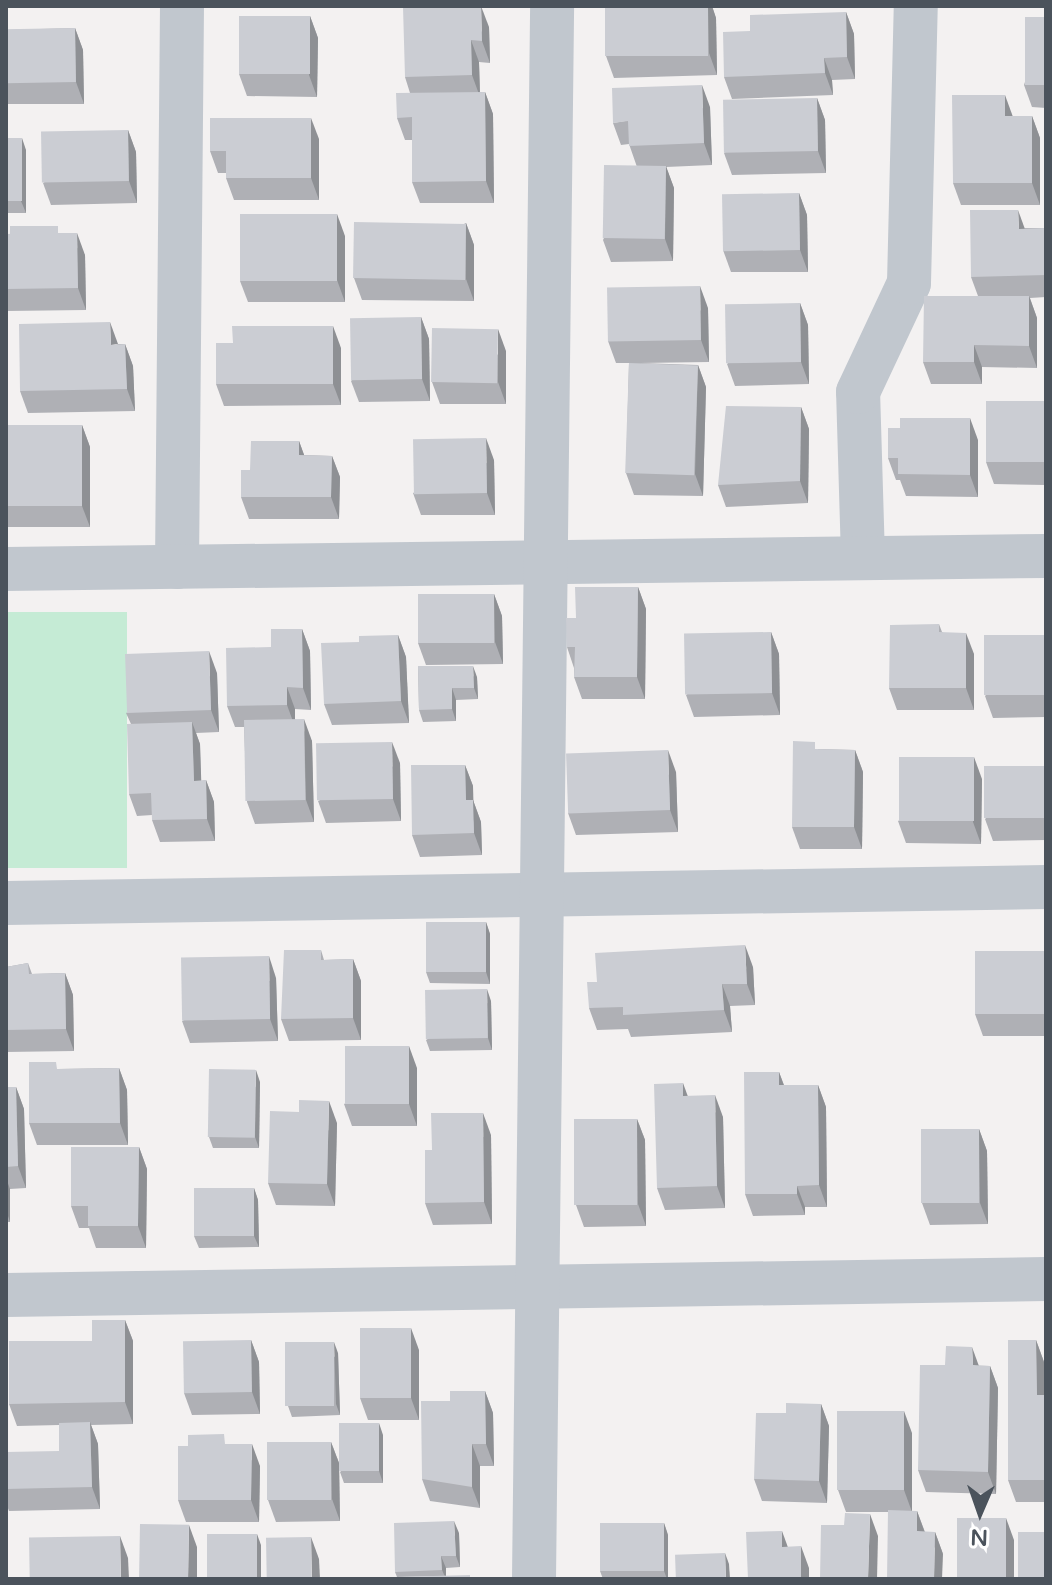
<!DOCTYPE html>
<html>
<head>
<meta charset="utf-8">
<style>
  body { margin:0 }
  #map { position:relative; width:1052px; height:1585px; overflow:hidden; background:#f3f1f1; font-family:"Varela Round",sans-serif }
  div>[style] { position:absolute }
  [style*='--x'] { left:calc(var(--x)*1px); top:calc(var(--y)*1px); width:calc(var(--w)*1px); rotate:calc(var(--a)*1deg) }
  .green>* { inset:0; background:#c5ebd5; transform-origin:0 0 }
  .street>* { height:44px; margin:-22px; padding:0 22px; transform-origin:22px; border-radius:22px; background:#c1c7ce }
  .wall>* { inset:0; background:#afb0b5 }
  .shaded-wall>* { inset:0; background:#8e9094 }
  .building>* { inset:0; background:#cbcdd3; transform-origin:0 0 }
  span { translate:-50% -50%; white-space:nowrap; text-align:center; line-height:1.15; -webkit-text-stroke:7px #fff; paint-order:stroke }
  .frame { position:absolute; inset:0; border:8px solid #4b535c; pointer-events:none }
  .north { position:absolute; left:940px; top:1473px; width:80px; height:80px; -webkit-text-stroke:6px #fff; paint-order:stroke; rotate:182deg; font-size:22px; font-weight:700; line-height:32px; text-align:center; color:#4b535c }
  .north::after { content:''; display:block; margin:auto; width:28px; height:36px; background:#4b535c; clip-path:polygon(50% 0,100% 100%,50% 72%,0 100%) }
</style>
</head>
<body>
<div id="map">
  <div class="green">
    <div style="left:127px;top:612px;width:256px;height:121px;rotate:90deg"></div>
  </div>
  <div class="street">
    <div style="--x:863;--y:558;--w:166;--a:-91.7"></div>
    <div style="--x:858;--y:392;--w:120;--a:-64.9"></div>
    <div style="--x:909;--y:283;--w:277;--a:-88.6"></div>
    <div style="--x:177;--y:567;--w:561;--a:-89.49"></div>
    <div style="--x:6;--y:569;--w:1040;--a:-0.72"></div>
    <div style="--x:6;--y:903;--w:1040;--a:-0.88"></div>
    <div style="--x:6;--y:1295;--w:1040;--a:-0.88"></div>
    <div style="--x:534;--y:1579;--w:1573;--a:-89.34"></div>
  </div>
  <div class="wall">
    <div style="clip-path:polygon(605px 6px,712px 6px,716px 18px,717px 75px,614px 78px,606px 56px)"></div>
    <div style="clip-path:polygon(846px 12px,854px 34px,855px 79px,832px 80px,833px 95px,732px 99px,724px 77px)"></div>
    <div style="clip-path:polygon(310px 16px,318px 38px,317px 97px,247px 96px,239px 74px)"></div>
    <div style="clip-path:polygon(1046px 17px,1046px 108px,1032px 107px,1024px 85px)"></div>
    <div style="clip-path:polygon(489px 27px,490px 63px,479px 62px,480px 92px,485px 92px,493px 114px,494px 203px,420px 203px,412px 182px,412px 140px,405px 140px,397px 118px,410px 93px,405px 77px)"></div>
    <div style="clip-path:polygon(75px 28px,83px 50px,84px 104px,6px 104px,6px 30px)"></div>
    <div style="clip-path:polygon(817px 98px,825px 120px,826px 173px,732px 175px,724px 153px)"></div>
    <div style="clip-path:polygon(710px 107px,712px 165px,666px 167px,674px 188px,673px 261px,611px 262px,603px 240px,637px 167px,629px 144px,621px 145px,613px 123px)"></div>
    <div style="clip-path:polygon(1013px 116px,1032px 116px,1040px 138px,1040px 205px,961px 205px,953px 183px)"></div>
    <div style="clip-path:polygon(128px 130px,136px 152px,137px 203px,51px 205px,43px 183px)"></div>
    <div style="clip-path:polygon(6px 138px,26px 150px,26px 213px,6px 213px)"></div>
    <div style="clip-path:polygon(319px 139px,319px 200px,234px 200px,226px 178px,226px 173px,218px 173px,210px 151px)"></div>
    <div style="clip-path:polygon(799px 193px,807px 215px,808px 272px,731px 272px,723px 250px)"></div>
    <div style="clip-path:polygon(466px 223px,474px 245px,474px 301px,362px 300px,354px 278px)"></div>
    <div style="clip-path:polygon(1025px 228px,1046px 228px,1046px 297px,1030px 298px,1037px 318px,1037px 368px,982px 367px,982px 384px,931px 384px,923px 362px,978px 296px,971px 277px)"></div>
    <div style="clip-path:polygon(61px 233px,85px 255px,86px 310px,6px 311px,6px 234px)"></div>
    <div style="clip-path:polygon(345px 236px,345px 302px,248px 302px,240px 281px)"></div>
    <div style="clip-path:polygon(800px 303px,808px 325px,809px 384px,735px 386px,727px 364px)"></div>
    <div style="clip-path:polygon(708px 308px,709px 362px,640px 363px,698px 365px,706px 387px,703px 496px,634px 495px,626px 473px,629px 363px,616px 363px,608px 341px)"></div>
    <div style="clip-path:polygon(421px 317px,429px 339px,430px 401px,359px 402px,351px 381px)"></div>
    <div style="clip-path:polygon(118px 344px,125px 344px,133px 366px,135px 411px,28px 413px,20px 391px)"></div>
    <div style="clip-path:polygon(341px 348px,341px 405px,224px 406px,216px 384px)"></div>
    <div style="clip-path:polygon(506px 351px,506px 404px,440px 404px,432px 382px)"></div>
    <div style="clip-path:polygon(1046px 401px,1046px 485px,994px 484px,986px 462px)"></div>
    <div style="clip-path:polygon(801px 407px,809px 429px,808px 503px,726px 507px,718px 485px)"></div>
    <div style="clip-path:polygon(6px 425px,82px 425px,90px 447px,90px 527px,6px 527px)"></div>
    <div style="clip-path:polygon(978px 440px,978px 497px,906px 496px,900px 480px,896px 480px,888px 458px)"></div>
    <div style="clip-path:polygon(299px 441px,304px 455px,332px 456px,340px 477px,339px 519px,249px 519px,241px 497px)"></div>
    <div style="clip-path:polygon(494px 460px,495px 515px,421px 515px,413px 493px)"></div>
    <div style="clip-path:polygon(638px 587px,646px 609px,645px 699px,582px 699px,574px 677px,574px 668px,567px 647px,576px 618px)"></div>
    <div style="clip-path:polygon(494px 594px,502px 616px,503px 664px,426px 665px,418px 643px)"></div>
    <div style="clip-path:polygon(939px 624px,942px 632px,974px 654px,974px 710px,897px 710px,889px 688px)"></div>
    <div style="clip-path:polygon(302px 629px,310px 651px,311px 710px,295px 709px,295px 719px,312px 741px,314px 822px,255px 824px,247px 802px,244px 727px,235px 727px,227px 706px,271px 647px)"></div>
    <div style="clip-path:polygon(771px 632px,779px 654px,780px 715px,694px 717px,686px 695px)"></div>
    <div style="clip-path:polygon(398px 635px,406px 657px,409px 723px,332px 725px,324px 704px)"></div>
    <div style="clip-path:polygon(1046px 635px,1046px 717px,993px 718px,985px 696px)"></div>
    <div style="clip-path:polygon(418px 666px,477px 677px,478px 699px,456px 700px,456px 721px,423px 722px,419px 710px)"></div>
    <div style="clip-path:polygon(217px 673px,219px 732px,196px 733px,200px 744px,201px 781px,206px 780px,214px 802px,215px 841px,160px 842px,152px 820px,152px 815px,137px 816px,129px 794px,131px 724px,126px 713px)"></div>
    <div style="clip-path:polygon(818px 749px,855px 750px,863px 772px,862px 849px,800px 849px,792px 827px)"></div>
    <div style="clip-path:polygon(400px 763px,401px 821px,326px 823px,318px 801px)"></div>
    <div style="clip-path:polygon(465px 765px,473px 786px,473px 800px,481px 822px,482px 855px,420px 857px,412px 835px)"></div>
    <div style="clip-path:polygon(1046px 766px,1046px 840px,993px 841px,985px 819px)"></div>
    <div style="clip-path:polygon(676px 772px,678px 832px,576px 835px,568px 813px)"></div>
    <div style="clip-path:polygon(982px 779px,981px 844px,906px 843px,898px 821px)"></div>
    <div style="clip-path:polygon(486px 922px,490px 934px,490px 984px,430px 983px,426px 972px)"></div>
    <div style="clip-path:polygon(321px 950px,324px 960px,353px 959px,361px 981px,361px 1040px,289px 1041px,281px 1019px)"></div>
    <div style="clip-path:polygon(1046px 951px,1046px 1036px,983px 1036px,975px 1014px)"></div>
    <div style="clip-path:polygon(28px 963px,32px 974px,65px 973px,73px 995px,74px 1051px,6px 1052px,6px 967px)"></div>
    <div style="clip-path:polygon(753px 967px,755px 1005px,730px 1006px,732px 1032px,631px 1037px,628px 1029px,597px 1030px,589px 1008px)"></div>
    <div style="clip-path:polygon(276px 978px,278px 1041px,190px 1043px,182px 1021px)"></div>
    <div style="clip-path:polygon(491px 1001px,492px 1050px,430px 1051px,426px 1040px)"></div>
    <div style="clip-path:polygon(119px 1068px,127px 1090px,128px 1145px,37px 1145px,29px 1123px,59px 1069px)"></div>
    <div style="clip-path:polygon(417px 1068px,417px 1126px,352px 1126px,344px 1104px)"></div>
    <div style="clip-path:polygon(779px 1072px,784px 1085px,818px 1085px,826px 1107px,827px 1207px,805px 1207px,805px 1215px,753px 1216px,745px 1194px)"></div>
    <div style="clip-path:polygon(260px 1082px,259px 1148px,213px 1148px,209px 1137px)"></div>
    <div style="clip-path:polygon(6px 1087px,16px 1087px,24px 1109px,26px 1188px,10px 1189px,10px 1222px,6px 1222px)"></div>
    <div style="clip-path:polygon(688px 1096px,723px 1117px,725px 1208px,665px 1210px,657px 1188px)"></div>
    <div style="clip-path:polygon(637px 1119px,645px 1140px,646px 1226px,584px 1227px,576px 1205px)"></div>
    <div style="clip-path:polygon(337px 1123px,335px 1206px,276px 1205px,268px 1183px)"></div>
    <div style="clip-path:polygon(979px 1129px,987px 1151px,988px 1224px,930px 1225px,922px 1203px)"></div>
    <div style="clip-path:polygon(491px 1135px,492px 1224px,433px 1225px,425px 1203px,432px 1150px)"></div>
    <div style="clip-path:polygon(139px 1147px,147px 1169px,146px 1248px,96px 1248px,89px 1228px,79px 1228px,71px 1206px)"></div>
    <div style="clip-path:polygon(254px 1188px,258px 1200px,259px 1247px,199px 1248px,194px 1236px)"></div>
    <div style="clip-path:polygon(125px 1320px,133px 1341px,133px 1424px,91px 1425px,98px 1444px,100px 1509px,9px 1511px,6px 1503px,6px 1489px,59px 1451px,59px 1425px,17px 1426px,9px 1404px,92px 1341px)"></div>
    <div style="clip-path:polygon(251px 1340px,259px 1362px,260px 1414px,192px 1415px,184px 1393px)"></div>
    <div style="clip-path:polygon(1036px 1340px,1044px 1362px,1044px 1395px,1046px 1395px,1046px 1502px,1016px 1502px,1008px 1480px)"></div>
    <div style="clip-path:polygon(419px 1350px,419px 1420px,368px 1420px,360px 1398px)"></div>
    <div style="clip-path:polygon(338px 1353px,340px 1415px,292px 1417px,288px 1406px)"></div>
    <div style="clip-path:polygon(945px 1365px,990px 1366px,998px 1388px,996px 1494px,926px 1492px,918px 1470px)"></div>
    <div style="clip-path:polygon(485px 1391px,493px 1413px,494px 1466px,480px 1466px,480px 1508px,430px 1501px,422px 1479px,450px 1401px)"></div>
    <div style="clip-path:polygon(821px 1404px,829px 1426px,827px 1503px,762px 1501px,754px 1479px,786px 1413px)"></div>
    <div style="clip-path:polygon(912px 1433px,912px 1511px,917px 1511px,925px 1532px,935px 1532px,943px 1554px,888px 1512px,846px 1512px,838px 1490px)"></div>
    <div style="clip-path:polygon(383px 1435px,383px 1483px,344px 1483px,340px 1472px)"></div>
    <div style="clip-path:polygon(331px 1442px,339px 1463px,340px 1521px,276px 1522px,268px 1500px)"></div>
    <div style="clip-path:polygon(228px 1444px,260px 1466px,259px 1522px,186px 1522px,178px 1500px)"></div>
    <div style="clip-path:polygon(664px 1523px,668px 1535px,668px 1579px,603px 1579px,600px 1571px)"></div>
    <div style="clip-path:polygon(459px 1533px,460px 1567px,446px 1568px,446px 1576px,397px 1577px,395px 1572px)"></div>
  </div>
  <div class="shaded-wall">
    <div style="clip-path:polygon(481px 6px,489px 27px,490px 63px,482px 41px)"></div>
    <div style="clip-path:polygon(708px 6px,712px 6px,716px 18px,717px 75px,709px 53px)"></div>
    <div style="clip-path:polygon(846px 12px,854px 34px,855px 79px,847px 57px)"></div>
    <div style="clip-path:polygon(310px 16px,318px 38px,317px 97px,309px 75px)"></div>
    <div style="clip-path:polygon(75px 28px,83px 50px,84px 104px,76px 82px)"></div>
    <div style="clip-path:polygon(471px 40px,479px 62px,480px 97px,472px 75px)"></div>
    <div style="clip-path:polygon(824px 58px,832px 80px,833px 95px,825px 73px)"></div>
    <div style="clip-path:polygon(702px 85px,710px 107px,712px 165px,704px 143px)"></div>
    <div style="clip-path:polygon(485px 92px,493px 114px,494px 203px,486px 181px)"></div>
    <div style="clip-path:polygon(1005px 95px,1013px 117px,1005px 116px)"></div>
    <div style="clip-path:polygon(817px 98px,825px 120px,826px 173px,818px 151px)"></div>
    <div style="clip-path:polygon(1032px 116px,1040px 138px,1040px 205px,1032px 183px)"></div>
    <div style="clip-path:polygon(311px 118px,319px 139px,319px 200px,311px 178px)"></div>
    <div style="clip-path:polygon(128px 130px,136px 152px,137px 203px,129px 181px)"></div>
    <div style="clip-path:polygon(22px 138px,26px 150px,26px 213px,21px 201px)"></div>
    <div style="clip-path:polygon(666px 166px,674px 188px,673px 261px,665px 239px)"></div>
    <div style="clip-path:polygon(799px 193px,807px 215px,808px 272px,800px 250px)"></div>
    <div style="clip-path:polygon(1018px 210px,1026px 232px,1019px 229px)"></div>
    <div style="clip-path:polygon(337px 214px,345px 236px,345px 302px,337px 280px)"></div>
    <div style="clip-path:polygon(466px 223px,474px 245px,474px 301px,466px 279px)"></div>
    <div style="clip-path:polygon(77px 233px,85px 255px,86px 310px,78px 288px)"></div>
    <div style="clip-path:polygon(700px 286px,708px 308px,709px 362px,701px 340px)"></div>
    <div style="clip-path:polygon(1029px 296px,1037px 318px,1037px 368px,1029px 346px)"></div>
    <div style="clip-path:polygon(800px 303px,808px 325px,809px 384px,801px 362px)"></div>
    <div style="clip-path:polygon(421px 317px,429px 339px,430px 401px,422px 379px)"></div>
    <div style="clip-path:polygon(110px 322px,118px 344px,111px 345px)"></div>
    <div style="clip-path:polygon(333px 326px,341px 348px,341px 405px,333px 384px)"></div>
    <div style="clip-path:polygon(498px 329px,506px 351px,506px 404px,498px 382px)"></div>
    <div style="clip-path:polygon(125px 344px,133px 366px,135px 411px,127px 389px)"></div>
    <div style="clip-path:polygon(974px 345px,982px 367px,982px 384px,974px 362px)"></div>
    <div style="clip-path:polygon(698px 365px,706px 387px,703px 496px,695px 474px)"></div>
    <div style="clip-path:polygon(801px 407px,809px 429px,808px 503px,800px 481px)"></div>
    <div style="clip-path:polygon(970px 418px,978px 440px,978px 497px,970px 475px)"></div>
    <div style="clip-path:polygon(82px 425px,90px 447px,90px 527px,82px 506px)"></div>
    <div style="clip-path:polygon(486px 438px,494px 460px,495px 515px,487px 493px)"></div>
    <div style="clip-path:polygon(299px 441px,307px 463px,299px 455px)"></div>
    <div style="clip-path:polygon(332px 456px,340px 477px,339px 519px,331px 497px)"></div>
    <div style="clip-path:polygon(638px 587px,646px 609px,645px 699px,637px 677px)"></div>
    <div style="clip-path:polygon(494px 594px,502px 616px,503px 664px,495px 642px)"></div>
    <div style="clip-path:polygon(302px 629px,310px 651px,311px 710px,303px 688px)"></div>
    <div style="clip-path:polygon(771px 632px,779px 654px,780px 715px,772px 693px)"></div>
    <div style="clip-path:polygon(966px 633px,974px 654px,974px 710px,966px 688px)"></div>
    <div style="clip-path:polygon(398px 635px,406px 657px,409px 723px,401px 701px)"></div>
    <div style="clip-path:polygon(209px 651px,217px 673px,219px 732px,211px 710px)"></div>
    <div style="clip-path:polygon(473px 666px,477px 677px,478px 699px,474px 688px)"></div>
    <div style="clip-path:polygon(287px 687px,295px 709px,295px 727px,287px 705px)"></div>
    <div style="clip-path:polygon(452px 688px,456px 700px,456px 721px,452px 709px)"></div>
    <div style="clip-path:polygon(304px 719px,312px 741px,314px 822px,306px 800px)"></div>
    <div style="clip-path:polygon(192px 722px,200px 744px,202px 803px,194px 781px)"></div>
    <div style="clip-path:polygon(392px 742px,400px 763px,401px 821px,393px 799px)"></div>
    <div style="clip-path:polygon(668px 750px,676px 772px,678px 832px,670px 810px)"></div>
    <div style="clip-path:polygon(855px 750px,863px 772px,862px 849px,854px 827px)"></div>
    <div style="clip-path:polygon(974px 757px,982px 779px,981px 844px,973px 822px)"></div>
    <div style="clip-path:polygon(465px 765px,473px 786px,474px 822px,466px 800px)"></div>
    <div style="clip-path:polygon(206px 780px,214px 802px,215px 841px,207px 819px)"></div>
    <div style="clip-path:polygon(473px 800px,481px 822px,482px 855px,474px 833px)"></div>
    <div style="clip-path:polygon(486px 922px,490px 934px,490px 984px,486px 972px)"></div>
    <div style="clip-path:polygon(745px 945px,753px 967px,755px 1005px,747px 984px)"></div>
    <div style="clip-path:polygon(269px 956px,276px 978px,278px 1041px,270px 1019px)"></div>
    <div style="clip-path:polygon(353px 959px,361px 981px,361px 1040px,353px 1018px)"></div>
    <div style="clip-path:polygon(65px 973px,73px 995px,74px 1051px,66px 1029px)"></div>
    <div style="clip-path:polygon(722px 984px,730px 1006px,732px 1032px,724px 1010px)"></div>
    <div style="clip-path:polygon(487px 989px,491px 1001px,492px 1050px,488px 1038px)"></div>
    <div style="clip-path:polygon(409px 1046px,417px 1068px,417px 1126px,409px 1104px)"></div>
    <div style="clip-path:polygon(119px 1068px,127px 1090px,128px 1145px,120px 1123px)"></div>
    <div style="clip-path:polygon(256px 1070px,260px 1082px,259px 1148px,255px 1137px)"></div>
    <div style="clip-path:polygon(779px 1072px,787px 1094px,779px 1085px)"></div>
    <div style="clip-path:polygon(683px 1083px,691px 1105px,683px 1096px)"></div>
    <div style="clip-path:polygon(818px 1085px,826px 1107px,827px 1207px,819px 1185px)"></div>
    <div style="clip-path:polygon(16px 1087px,24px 1109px,26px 1188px,18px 1166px)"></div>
    <div style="clip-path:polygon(715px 1095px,723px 1117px,725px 1208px,717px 1186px)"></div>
    <div style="clip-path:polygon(329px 1101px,337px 1123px,335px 1206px,327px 1184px)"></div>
    <div style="clip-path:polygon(483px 1113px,491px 1135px,492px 1224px,484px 1202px)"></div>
    <div style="clip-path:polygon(637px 1119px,645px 1140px,646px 1226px,638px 1204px)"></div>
    <div style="clip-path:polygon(979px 1129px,987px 1151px,988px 1224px,980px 1203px)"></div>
    <div style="clip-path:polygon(139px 1147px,147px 1169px,146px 1248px,138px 1226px)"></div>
    <div style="clip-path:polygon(6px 1178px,10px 1189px,10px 1222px,6px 1210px)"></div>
    <div style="clip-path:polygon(797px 1186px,805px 1207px,805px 1215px,797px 1194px)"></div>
    <div style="clip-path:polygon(254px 1188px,258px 1200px,259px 1247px,254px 1236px)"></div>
    <div style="clip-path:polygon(125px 1320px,133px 1341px,133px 1424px,125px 1402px)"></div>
    <div style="clip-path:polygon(411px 1328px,419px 1350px,419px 1420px,411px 1398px)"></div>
    <div style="clip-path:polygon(251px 1340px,259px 1362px,260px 1414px,252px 1392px)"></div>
    <div style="clip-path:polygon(1036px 1340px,1044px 1362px,1045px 1417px,1037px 1395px)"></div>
    <div style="clip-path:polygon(334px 1342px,338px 1353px,340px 1415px,336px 1404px)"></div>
    <div style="clip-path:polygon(972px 1347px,980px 1369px,973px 1365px)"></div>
    <div style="clip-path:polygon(990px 1366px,998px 1388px,996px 1494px,988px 1472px)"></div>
    <div style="clip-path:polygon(485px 1391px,493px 1413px,494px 1466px,486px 1444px)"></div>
    <div style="clip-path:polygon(821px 1404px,829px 1426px,827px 1503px,819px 1481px)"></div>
    <div style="clip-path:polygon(904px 1411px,912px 1433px,912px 1512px,904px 1490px)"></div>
    <div style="clip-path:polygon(90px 1422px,98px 1444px,100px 1509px,92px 1487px)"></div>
    <div style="clip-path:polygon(379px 1423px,383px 1435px,383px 1483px,379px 1471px)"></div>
    <div style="clip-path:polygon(331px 1442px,339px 1463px,340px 1521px,332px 1499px)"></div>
    <div style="clip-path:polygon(252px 1444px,260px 1466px,259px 1522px,251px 1500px)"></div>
    <div style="clip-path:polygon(472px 1444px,480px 1466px,480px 1508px,472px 1487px)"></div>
    <div style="clip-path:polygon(917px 1511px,925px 1533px,917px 1531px)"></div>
    <div style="clip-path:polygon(870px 1514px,878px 1536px,877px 1579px,868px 1579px)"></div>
    <div style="clip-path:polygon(1006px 1518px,1014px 1540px,1014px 1579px,1006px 1579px)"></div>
    <div style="clip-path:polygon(454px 1521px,459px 1533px,460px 1567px,456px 1556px)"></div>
    <div style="clip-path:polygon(664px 1523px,668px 1535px,668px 1579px,667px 1579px,664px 1571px)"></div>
    <div style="clip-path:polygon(189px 1525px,197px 1547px,197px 1579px,188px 1579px)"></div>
    <div style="clip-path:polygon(782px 1531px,790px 1553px,782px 1547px)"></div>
    <div style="clip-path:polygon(935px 1532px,943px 1554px,942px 1579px,934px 1579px)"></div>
    <div style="clip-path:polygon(257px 1534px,261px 1545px,261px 1579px,257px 1579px)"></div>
    <div style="clip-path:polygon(120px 1536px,128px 1558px,129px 1579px,121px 1579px)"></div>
    <div style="clip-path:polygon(311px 1537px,319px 1559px,320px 1579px,312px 1579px)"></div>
    <div style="clip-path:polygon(801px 1546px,809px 1568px,809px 1579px,801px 1579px)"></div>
    <div style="clip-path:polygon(725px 1553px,729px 1564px,730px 1579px,726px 1579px)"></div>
    <div style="clip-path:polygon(441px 1556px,446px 1568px,446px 1579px,442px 1570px)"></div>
  </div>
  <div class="building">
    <div style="clip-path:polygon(481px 6px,482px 41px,471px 40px,472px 75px,405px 77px,403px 7px)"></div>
    <div style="left:605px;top:6px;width:103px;height:50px"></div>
    <div style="clip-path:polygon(846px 12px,847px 57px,824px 58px,825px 73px,724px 77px,723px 32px,750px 31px,750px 15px)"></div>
    <div style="left:239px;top:16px;width:71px;height:58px"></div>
    <div style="left:1025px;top:17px;width:21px;height:68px"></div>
    <div style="left:75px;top:28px;width:54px;height:69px;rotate:89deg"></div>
    <div style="clip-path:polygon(702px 85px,704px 143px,629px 146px,628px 121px,613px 123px,612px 88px)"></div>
    <div style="clip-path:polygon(485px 92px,486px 181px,412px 182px,412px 117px,397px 118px,396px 93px)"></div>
    <div style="clip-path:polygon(952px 95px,1005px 95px,1005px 116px,1032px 116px,1032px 183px,953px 183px)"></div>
    <div style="left:817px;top:98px;width:53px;height:94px;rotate:89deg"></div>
    <div style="clip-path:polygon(210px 118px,311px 118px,311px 178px,226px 178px,226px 151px,210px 151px)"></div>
    <div style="left:128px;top:130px;width:51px;height:87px;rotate:89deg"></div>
    <div style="left:6px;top:138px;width:16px;height:63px"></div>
    <div style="left:666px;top:166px;width:73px;height:62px;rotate:91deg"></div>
    <div style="left:799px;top:193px;width:57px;height:77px;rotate:89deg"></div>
    <div style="clip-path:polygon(970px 210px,1018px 210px,1019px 229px,1046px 228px,1046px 275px,971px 277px)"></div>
    <div style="left:240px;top:214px;width:97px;height:67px"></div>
    <div style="left:354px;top:222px;width:112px;height:56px;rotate:1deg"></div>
    <div style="clip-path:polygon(10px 226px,58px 226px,58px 233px,77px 233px,78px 288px,6px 289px,6px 234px,10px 234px)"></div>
    <div style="left:700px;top:286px;width:54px;height:93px;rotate:89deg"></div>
    <div style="clip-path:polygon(924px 296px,1029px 296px,1029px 346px,974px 345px,974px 362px,923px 362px)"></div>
    <div style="left:800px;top:303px;width:59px;height:75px;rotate:89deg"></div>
    <div style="left:421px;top:317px;width:62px;height:71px;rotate:89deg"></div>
    <div style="clip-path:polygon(110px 322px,111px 345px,125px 344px,127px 389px,20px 391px,19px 324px)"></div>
    <div style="clip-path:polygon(232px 326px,333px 326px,333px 384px,216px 384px,216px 343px,233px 343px)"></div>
    <div style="left:432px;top:328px;width:66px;height:54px;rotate:1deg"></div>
    <div style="left:629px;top:363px;width:69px;height:110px;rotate:2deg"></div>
    <div style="left:986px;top:401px;width:60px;height:61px"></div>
    <div style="clip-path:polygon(726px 406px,801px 407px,800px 481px,718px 485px)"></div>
    <div style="clip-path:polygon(900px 418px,970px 418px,970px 475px,898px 474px,898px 458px,888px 458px,888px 428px,900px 428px)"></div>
    <div style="left:6px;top:425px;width:76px;height:81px"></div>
    <div style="left:486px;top:438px;width:55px;height:73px;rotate:89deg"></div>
    <div style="clip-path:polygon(251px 441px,299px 441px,299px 455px,332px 456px,331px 497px,241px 497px,241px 470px,250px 470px)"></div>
    <div style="clip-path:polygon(575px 587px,638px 587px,637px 677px,574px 677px,575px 647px,567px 647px,566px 618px,576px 618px)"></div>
    <div style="left:418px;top:594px;width:76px;height:49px"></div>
    <div style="clip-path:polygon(939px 624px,939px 632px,966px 633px,966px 688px,889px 688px,890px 625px)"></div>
    <div style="clip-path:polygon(271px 629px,302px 629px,303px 688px,287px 687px,287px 705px,227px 706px,226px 648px,271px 647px)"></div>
    <div style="left:771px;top:632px;width:61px;height:87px;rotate:89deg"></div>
    <div style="clip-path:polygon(398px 635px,401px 701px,324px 704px,321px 643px,359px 642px,359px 636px)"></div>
    <div style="left:1046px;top:635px;width:60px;height:62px;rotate:90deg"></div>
    <div style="left:209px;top:651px;width:59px;height:84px;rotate:88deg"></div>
    <div style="clip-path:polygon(418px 666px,473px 666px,474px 688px,452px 688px,452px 709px,419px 710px)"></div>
    <div style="left:304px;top:719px;width:81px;height:60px;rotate:89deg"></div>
    <div style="clip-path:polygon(192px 722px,194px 781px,206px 780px,207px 819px,152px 820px,151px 793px,129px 794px,127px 724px)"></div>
    <div style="clip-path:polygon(793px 741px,815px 742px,815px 749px,855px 750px,854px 827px,792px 827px)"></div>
    <div style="left:392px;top:742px;width:57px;height:76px;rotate:89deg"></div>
    <div style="left:668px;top:750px;width:60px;height:102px;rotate:88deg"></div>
    <div style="left:899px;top:757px;width:75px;height:64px"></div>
    <div style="clip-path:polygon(411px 765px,465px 765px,466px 800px,473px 800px,474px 833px,412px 835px)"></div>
    <div style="left:1046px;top:766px;width:52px;height:62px;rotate:90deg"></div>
    <div style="left:486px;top:922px;width:50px;height:60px;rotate:90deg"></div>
    <div style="clip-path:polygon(745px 945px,747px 984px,722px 984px,724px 1010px,623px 1015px,623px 1007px,589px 1008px,587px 982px,597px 982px,595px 953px)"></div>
    <div style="clip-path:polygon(284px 950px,321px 950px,321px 960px,353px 959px,353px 1018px,281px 1019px)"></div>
    <div style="left:975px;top:951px;width:71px;height:63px"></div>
    <div style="left:269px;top:956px;width:63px;height:88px;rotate:89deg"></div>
    <div style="clip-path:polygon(28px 963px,29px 974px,65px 973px,66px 1029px,6px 1030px,6px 967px)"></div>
    <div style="left:487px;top:989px;width:49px;height:62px;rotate:89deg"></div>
    <div style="left:345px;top:1046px;width:64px;height:58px"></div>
    <div style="clip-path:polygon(29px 1062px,56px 1062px,57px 1069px,119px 1068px,120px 1123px,29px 1123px)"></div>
    <div style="left:209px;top:1069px;width:47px;height:68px;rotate:1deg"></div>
    <div style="clip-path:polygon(744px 1072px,779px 1072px,779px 1085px,818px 1085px,819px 1185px,797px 1186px,797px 1194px,745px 1194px)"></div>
    <div style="clip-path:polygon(683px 1083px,683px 1096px,715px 1095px,717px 1186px,657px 1188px,654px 1084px)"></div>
    <div style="clip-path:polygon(6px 1087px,16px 1087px,18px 1166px,6px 1167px)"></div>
    <div style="clip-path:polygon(299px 1100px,329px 1101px,327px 1184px,268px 1183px,270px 1111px,299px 1112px)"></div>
    <div style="clip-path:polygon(431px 1113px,483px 1113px,484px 1202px,425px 1203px,425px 1150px,432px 1150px)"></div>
    <div style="left:574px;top:1119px;width:63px;height:86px"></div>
    <div style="left:921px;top:1129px;width:58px;height:74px"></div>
    <div style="clip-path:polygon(71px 1147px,139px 1147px,138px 1226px,88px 1226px,88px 1206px,71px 1206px)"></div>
    <div style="left:194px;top:1188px;width:60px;height:48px"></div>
    <div style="clip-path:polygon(92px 1320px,125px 1320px,125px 1402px,9px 1404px,9px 1341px,92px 1341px)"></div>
    <div style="left:360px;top:1328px;width:51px;height:70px"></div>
    <div style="left:251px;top:1340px;width:52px;height:68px;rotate:89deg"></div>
    <div style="clip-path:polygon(1008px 1340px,1036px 1340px,1037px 1395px,1046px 1395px,1046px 1480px,1008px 1480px)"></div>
    <div style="left:285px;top:1342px;width:49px;height:64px"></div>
    <div style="clip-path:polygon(946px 1346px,972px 1347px,973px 1365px,990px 1366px,988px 1472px,918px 1470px,920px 1365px,945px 1365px)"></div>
    <div style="clip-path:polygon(450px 1391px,485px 1391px,486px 1444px,472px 1444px,472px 1487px,422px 1479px,421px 1401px,450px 1401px)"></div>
    <div style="clip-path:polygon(786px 1403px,821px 1404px,819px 1481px,754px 1479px,756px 1413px,786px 1413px)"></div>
    <div style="left:904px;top:1411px;width:79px;height:67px;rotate:90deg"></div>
    <div style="clip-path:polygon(90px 1422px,92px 1487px,6px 1489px,6px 1452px,59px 1451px,59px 1423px)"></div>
    <div style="left:379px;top:1423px;width:48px;height:40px;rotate:90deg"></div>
    <div style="clip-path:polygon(224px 1434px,225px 1444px,252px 1444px,251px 1500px,178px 1500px,178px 1446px,188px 1446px,188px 1435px)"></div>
    <div style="left:267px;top:1442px;width:64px;height:58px"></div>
    <div style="clip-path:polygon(888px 1510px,917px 1511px,917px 1531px,935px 1532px,934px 1579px,887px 1579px)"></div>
    <div style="clip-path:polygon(845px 1513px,870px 1514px,868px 1579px,820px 1579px,821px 1525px,844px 1525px)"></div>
    <div style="left:957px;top:1518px;width:49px;height:61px"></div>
    <div style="clip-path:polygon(454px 1521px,456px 1556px,441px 1556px,442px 1570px,395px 1572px,394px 1523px)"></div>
    <div style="left:600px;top:1523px;width:64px;height:48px"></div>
    <div style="left:140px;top:1524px;width:49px;height:55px;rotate:1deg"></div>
    <div style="clip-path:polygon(782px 1531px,782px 1547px,801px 1546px,801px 1579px,748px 1579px,746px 1532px)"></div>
    <div style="left:1018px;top:1532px;width:28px;height:47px"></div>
    <div style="left:207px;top:1534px;width:50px;height:45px"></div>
    <div style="left:120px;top:1536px;width:43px;height:91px;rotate:89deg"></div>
    <div style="left:311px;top:1537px;width:42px;height:45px;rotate:89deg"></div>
    <div style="left:725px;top:1553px;width:26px;height:50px;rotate:88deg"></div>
    <div style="clip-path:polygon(470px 1575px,470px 1579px,397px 1579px,397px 1577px)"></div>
  </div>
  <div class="frame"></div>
  <div class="north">N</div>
</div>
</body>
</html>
